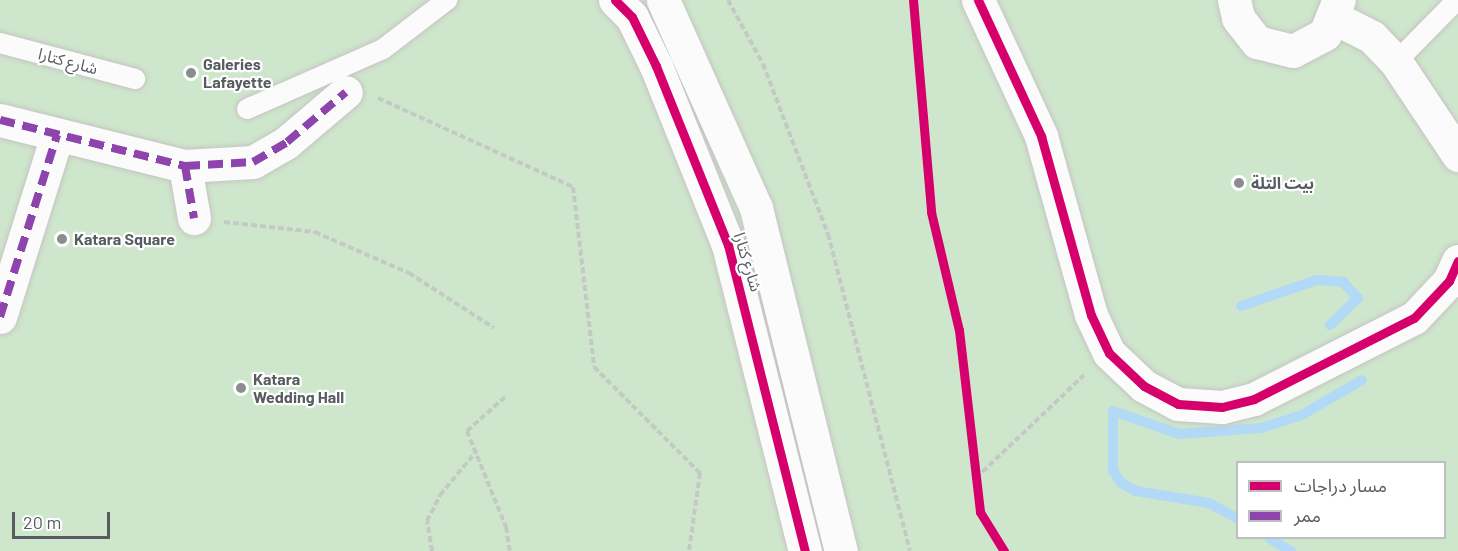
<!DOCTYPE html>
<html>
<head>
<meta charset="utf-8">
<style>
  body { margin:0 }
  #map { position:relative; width:1458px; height:551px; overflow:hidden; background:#e8e7e2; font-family:Barlow,"Noto Sans Arabic",sans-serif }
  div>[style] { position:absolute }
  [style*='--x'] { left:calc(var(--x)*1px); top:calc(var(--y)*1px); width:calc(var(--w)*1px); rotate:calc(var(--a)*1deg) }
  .green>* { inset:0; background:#cee6cb }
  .stream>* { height:10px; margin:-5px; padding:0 5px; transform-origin:5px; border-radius:5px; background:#b2d9f6 }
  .path>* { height:4px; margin-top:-2px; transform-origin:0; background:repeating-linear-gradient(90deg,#c3cac6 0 6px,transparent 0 9px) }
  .roads { filter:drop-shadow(0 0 2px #c5c4c3) drop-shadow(0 0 2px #c5c4c3) }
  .lane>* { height:20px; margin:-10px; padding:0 10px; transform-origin:10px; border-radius:10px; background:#fcfbfb }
  .street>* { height:33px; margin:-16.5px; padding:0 16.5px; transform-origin:16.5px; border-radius:16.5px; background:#fcfbfb }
  .quiet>* { height:8px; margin-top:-4px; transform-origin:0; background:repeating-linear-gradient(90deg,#8e44ad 0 15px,transparent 0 23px) }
  .cycleway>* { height:9px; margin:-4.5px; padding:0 4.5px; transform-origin:4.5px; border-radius:4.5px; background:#d6006c }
  .dots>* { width:16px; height:16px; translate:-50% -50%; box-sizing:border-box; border:3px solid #fff; border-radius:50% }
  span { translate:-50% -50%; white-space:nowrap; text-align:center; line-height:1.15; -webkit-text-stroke:4.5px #fff; paint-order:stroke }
  .street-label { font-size:16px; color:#585c61 }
  .poi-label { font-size:16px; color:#585c61; font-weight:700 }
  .left { translate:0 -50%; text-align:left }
  .legend { position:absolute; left:1236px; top:461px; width:210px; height:78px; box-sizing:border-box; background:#fff; border:2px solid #bcbec0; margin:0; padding:8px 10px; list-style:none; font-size:18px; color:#585c61 }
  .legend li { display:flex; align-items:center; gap:12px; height:30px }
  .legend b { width:30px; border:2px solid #bcbec0 }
  .scale { position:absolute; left:12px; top:512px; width:98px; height:27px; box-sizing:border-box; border:3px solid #585c61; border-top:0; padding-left:8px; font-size:18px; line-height:21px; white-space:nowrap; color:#585c61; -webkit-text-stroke:4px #fff; paint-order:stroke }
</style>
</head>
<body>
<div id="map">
  <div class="green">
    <div style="clip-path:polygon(evenodd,0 0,1458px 0,1458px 551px,0 551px,0 0,1238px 462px,1444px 462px,1444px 538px,1238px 538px,1238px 462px)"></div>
  </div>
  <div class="stream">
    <div style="--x:1241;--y:306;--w:80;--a:-18.9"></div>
    <div style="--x:1317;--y:280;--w:26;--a:4"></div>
    <div style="--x:1343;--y:282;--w:22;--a:47"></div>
    <div style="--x:1358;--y:298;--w:39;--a:136"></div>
    <div style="--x:1238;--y:519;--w:33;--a:-151"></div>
    <div style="--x:1209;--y:503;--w:74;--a:-170.7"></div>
    <div style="--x:1136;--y:491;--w:17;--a:-152"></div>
    <div style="--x:1121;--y:483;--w:15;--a:-122"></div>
    <div style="--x:1113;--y:470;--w:59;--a:-90"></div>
    <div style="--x:1113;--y:411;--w:70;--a:19.2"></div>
    <div style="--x:1179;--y:434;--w:82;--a:-4.2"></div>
    <div style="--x:1261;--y:428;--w:43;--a:-17.6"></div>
    <div style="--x:1302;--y:415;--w:69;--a:-30.3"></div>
    <div style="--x:1269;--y:538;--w:26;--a:31"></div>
  </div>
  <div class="path">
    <div style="--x:728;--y:0;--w:73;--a:61.3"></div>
    <div style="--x:763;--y:64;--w:182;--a:69.1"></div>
    <div style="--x:828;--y:234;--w:327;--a:75.5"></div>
    <div style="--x:378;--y:98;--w:214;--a:24.5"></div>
    <div style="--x:573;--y:187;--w:181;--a:83.3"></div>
    <div style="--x:594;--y:367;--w:150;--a:45"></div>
    <div style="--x:700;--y:473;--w:79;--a:98"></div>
    <div style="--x:224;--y:222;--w:92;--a:6.3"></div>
    <div style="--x:315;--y:232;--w:103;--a:23.6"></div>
    <div style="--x:409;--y:273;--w:101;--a:32.9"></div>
    <div style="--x:505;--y:397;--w:51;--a:138.2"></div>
    <div style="--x:467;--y:431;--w:104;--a:67.9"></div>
    <div style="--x:506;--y:527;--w:24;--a:81"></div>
    <div style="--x:976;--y:478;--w:149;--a:-43.6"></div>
    <div style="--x:432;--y:551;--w:30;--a:-99"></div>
    <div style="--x:427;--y:521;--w:29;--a:-63"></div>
    <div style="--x:440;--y:495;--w:56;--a:-50.1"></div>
  </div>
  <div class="roads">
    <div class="lane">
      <div style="--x:0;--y:43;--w:140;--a:14.9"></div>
      <div style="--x:1396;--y:62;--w:87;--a:-45.5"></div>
      <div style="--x:247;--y:109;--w:149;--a:-23.8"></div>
      <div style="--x:383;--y:49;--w:81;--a:-37.4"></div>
    </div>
    <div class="street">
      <div style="--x:615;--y:0;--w:24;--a:45"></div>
      <div style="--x:632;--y:17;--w:55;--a:63.9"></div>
      <div style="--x:656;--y:66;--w:193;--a:68.1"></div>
      <div style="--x:728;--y:245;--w:316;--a:75.9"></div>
      <div style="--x:663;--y:0;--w:228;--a:65.9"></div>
      <div style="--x:756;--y:208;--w:353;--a:76.1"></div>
      <div style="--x:978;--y:0;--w:150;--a:65.1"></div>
      <div style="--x:1041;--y:136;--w:186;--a:74.4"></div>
      <div style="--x:1091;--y:315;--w:42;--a:64.7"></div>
      <div style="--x:1109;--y:353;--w:48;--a:43.3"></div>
      <div style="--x:1144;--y:386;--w:38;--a:28"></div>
      <div style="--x:1178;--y:404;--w:44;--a:3.9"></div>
      <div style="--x:1222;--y:407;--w:33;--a:-14"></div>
      <div style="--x:1254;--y:399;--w:179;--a:-26.9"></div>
      <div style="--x:1414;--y:318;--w:51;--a:-46.6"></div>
      <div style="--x:1449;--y:281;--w:22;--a:-66"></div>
      <div style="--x:1234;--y:0;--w:18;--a:77"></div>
      <div style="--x:1238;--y:18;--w:31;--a:52"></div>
      <div style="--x:1257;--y:42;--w:37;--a:14"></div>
      <div style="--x:1293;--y:51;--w:36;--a:-28"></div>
      <div style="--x:1325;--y:34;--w:37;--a:-68"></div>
      <div style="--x:1335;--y:18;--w:42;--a:27.2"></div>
      <div style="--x:1372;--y:37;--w:35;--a:46"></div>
      <div style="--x:1396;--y:62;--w:112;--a:56.3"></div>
      <div style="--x:0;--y:120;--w:191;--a:14"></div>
      <div style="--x:185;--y:166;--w:68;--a:-3.4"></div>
      <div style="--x:253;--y:162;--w:39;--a:-30"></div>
      <div style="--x:287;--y:142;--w:77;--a:-40.3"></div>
      <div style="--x:185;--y:166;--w:53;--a:80.2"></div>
      <div style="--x:0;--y:317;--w:191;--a:-72.6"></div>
    </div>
  </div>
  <div class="quiet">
    <div style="--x:0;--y:120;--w:191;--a:14"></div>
    <div style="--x:185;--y:166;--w:68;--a:-3.4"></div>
    <div style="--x:253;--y:162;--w:39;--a:-30"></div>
    <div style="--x:287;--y:142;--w:77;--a:-40.3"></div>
    <div style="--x:185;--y:166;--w:53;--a:80.2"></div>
    <div style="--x:0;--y:317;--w:191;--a:-72.6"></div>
  </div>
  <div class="cycleway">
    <div style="--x:615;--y:0;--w:24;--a:45"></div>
    <div style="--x:632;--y:17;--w:55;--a:63.9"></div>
    <div style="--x:656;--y:66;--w:193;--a:68.1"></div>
    <div style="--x:728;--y:245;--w:316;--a:75.9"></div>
    <div style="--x:913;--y:0;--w:213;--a:85.1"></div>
    <div style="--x:931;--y:212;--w:121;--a:76.7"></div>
    <div style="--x:959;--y:330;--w:183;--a:83.4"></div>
    <div style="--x:980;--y:512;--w:46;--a:58.4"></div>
    <div style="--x:978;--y:0;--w:150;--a:65.1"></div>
    <div style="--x:1041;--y:136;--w:186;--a:74.4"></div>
    <div style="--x:1091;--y:315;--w:42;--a:64.7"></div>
    <div style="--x:1109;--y:353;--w:48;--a:43.3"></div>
    <div style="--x:1144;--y:386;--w:38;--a:28"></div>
    <div style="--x:1178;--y:404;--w:44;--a:3.9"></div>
    <div style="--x:1222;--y:407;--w:33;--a:-14"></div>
    <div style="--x:1254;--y:399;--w:179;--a:-26.9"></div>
    <div style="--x:1414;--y:318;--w:51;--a:-46.6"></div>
    <div style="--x:1449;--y:281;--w:22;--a:-66"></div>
  </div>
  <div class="dots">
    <div style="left:191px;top:73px;background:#8a8d8e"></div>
    <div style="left:1239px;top:183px;background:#8a8d8e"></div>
    <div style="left:62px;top:239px;background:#8a8d8e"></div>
    <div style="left:241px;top:388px;background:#8a8d8e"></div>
  </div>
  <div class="street-label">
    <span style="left:68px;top:61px;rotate:15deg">شارع كتارا</span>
    <span style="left:748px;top:262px;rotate:73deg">شارع كتارا</span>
  </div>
  <div class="poi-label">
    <span class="left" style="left:203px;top:73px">Galeries<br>Lafayette</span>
    <span class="left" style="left:1251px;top:183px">بيت التلة</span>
    <span class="left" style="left:74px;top:239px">Katara Square</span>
    <span class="left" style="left:253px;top:388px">Katara<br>Wedding Hall</span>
  </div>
  <ul class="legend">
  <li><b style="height:8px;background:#d6006c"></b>مسار دراجات</li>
  <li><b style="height:8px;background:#8e44ad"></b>ممر</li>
  </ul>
  <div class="scale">20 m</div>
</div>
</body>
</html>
